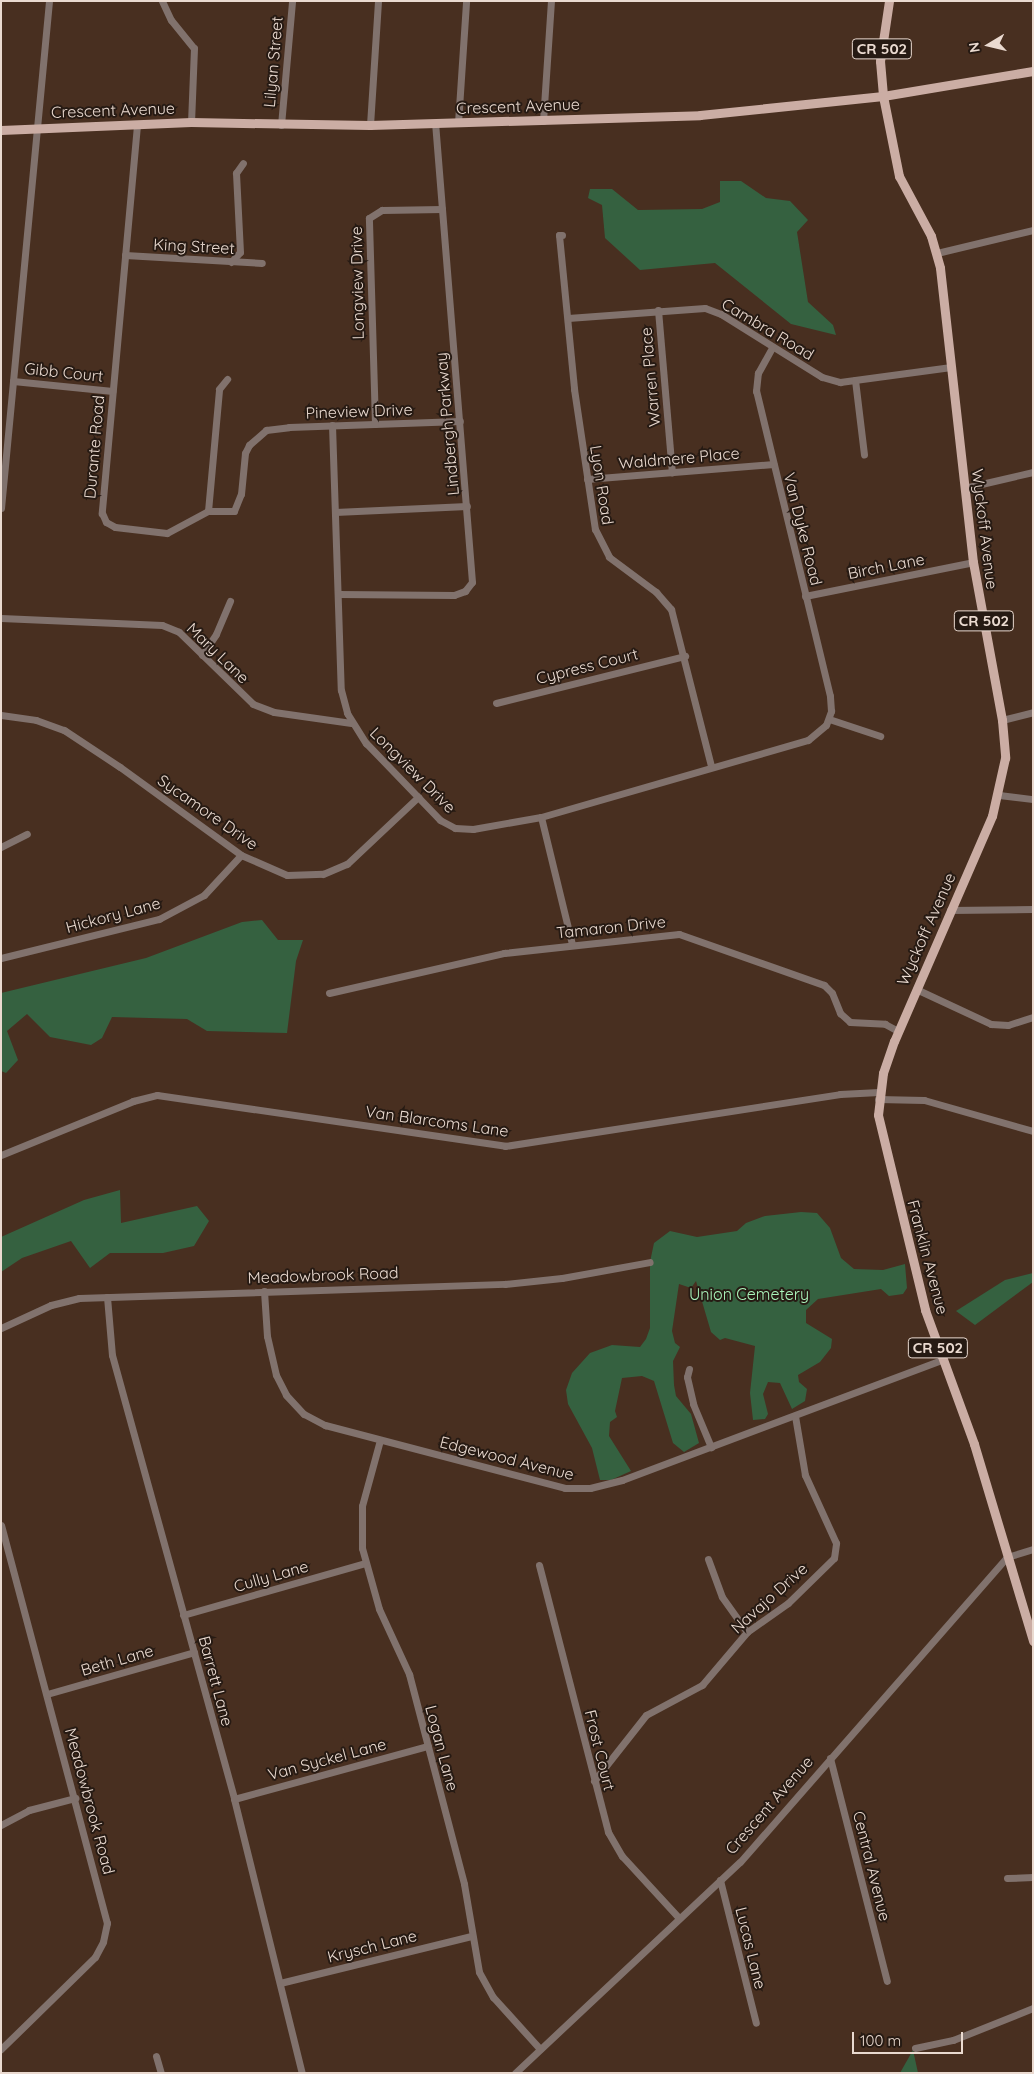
<!DOCTYPE html>
<html>
<head>
<meta charset="utf-8">
<style>
  body { margin:0 }
  #map { position:relative; width:1034px; height:2074px; overflow:hidden; background:#482f20; font-family:Quicksand,sans-serif }
  div>[style] { position:absolute }
  [style*='--x'] { left:calc(var(--x)*1px); top:calc(var(--y)*1px); width:calc(var(--w)*1px); rotate:calc(var(--a)*1deg) }
  .green>* { inset:0; background:#356140 }
  .minor>* { height:7px; margin:-3.5px; padding:0 3.5px; transform-origin:3.5px; border-radius:3.5px; background:#81726d }
  .major>* { height:9px; margin:-4.5px; padding:0 4.5px; transform-origin:4.5px; border-radius:4.5px; background:#cbada4 }
  span { translate:-50% -50%; white-space:nowrap; text-align:center; line-height:1.15; -webkit-text-stroke:4px #261a13; paint-order:stroke }
  .shield-label span { padding:1px 4px; background:#261a13; border:1px solid; border-radius:4px; -webkit-text-stroke-width:0 }
  .shield-label { font-size:15px; color:#eadad0; font-weight:700 }
  .street-label { font-size:16px; color:#eadad0 }
  .park-label { font-size:16px; color:#aaf4bb }
  .frame { position:absolute; inset:0; border:2px solid #eadad0; pointer-events:none }
  .north { position:absolute; left:964px; top:20px; width:50px; height:50px; -webkit-text-stroke:4px #261a13; paint-order:stroke; rotate:261deg; font-size:14px; font-weight:700; line-height:20px; text-align:center; color:#eadad0 }
  .north::after { content:''; display:block; margin:auto; width:18px; height:22px; background:#eadad0; clip-path:polygon(50% 0,100% 100%,50% 72%,0 100%) }
  .scale { position:absolute; left:852px; top:2032px; width:111px; height:22px; box-sizing:border-box; border:2px solid #eadad0; border-top:0; padding-left:6px; font-size:15px; line-height:18px; white-space:nowrap; color:#eadad0; -webkit-text-stroke:4px #261a13; paint-order:stroke }
</style>
</head>
<body>
<div id="map">
  <div class="green">
    <div style="clip-path:polygon(720px 181px,741px 181px,766px 198px,790px 201px,808px 220px,797px 232px,808px 302px,833px 325px,836px 335px,791px 324px,715px 263px,640px 270px,605px 238px,602px 205px,588px 198px,590px 189px,612px 189px,638px 210px,702px 209px,720px 202px)"></div>
    <div style="clip-path:polygon(262px 920px,278px 940px,303px 940px,296px 961px,287px 1033px,207px 1031px,187px 1019px,112px 1017px,102px 1038px,91px 1045px,50px 1037px,27px 1014px,7px 1031px,18px 1060px,6px 1073px,1px 1071px,1px 993px,146px 958px,242px 922px)"></div>
    <div style="clip-path:polygon(120px 1190px,121px 1223px,197px 1206px,209px 1221px,194px 1246px,163px 1253px,110px 1253px,90px 1268px,71px 1241px,22px 1258px,1px 1272px,1px 1237px,84px 1200px)"></div>
    <div style="clip-path:polygon(801px 1212px,817px 1213px,830px 1228px,841px 1258px,854px 1269px,883px 1270px,905px 1264px,907px 1288px,903px 1294px,889px 1296px,881px 1289px,818px 1299px,806px 1310px,806px 1323px,832px 1339px,831px 1348px,820px 1362px,798px 1375px,799px 1382px,807px 1389px,805px 1401px,792px 1409px,780px 1383px,768px 1382px,763px 1394px,768px 1414px,765px 1419px,753px 1420px,750px 1393px,755px 1346px,725px 1338px,720px 1340px,711px 1332px,696px 1281px,691px 1288px,679px 1284px,672px 1331px,675px 1343px,680px 1347px,673px 1361px,674px 1385px,676px 1396px,691px 1414px,699px 1443px,684px 1452px,673px 1443px,654px 1381px,642px 1376px,622px 1378px,615px 1411px,617px 1417px,610px 1422px,609px 1436px,631px 1471px,611px 1480px,600px 1480px,592px 1448px,568px 1404px,566px 1390px,572px 1373px,590px 1353px,612px 1345px,640px 1347px,646px 1339px,650px 1328px,650px 1262px,654px 1243px,670px 1231px,697px 1237px,737px 1231px,746px 1223px,765px 1216px)"></div>
    <div style="clip-path:polygon(1033px 1273px,1033px 1282px,975px 1325px,956px 1311px,1005px 1280px)"></div>
    <div style="clip-path:polygon(913px 2050px,918px 2073px,900px 2073px)"></div>
  </div>
  <div class="minor">
    <div style="--x:162;--y:1;--w:21;--a:65"></div>
    <div style="--x:171;--y:20;--w:36;--a:51"></div>
    <div style="--x:194;--y:48;--w:74;--a:92.3"></div>
    <div style="--x:543;--y:121;--w:120;--a:-86.2"></div>
    <div style="--x:458;--y:123;--w:122;--a:-86.2"></div>
    <div style="--x:137;--y:125;--w:390;--a:95.2"></div>
    <div style="--x:102;--y:513;--w:10;--a:66"></div>
    <div style="--x:106;--y:522;--w:10;--a:29"></div>
    <div style="--x:115;--y:527;--w:52;--a:6.6"></div>
    <div style="--x:167;--y:533;--w:47;--a:-28.2"></div>
    <div style="--x:208;--y:511;--w:26;--a:0"></div>
    <div style="--x:234;--y:511;--w:18;--a:-68"></div>
    <div style="--x:241;--y:494;--w:41;--a:-84.4"></div>
    <div style="--x:245;--y:453;--w:9;--a:-63"></div>
    <div style="--x:249;--y:445;--w:23;--a:-41"></div>
    <div style="--x:266;--y:430;--w:23;--a:-7"></div>
    <div style="--x:289;--y:427;--w:171;--a:-2"></div>
    <div style="--x:281;--y:125;--w:124;--a:-84.9"></div>
    <div style="--x:370;--y:125;--w:124;--a:-86.3"></div>
    <div style="--x:562;--y:235;--w:3;--a:180"></div>
    <div style="--x:559;--y:235;--w:155;--a:84.4"></div>
    <div style="--x:574;--y:389;--w:142;--a:81.5"></div>
    <div style="--x:595;--y:529;--w:31;--a:63"></div>
    <div style="--x:609;--y:557;--w:59;--a:36.7"></div>
    <div style="--x:656;--y:592;--w:23;--a:49"></div>
    <div style="--x:671;--y:609;--w:162;--a:75.7"></div>
    <div style="--x:937;--y:253;--w:99;--a:-13.5"></div>
    <div style="--x:125;--y:255;--w:137;--a:3.3"></div>
    <div style="--x:231;--y:262;--w:13;--a:-48"></div>
    <div style="--x:240;--y:252;--w:79;--a:-92.9"></div>
    <div style="--x:236;--y:173;--w:12;--a:-55"></div>
    <div style="--x:658;--y:310;--w:163;--a:85.1"></div>
    <div style="--x:568;--y:318;--w:137;--a:-4.2"></div>
    <div style="--x:705;--y:308;--w:17;--a:21"></div>
    <div style="--x:721;--y:314;--w:119;--a:32"></div>
    <div style="--x:822;--y:377;--w:19;--a:16"></div>
    <div style="--x:840;--y:382;--w:112;--a:-7.7"></div>
    <div style="--x:855;--y:380;--w:75;--a:83.1"></div>
    <div style="--x:13;--y:381;--w:100;--a:5.7"></div>
    <div style="--x:375;--y:424;--w:206;--a:-91.7"></div>
    <div style="--x:369;--y:218;--w:15;--a:-32"></div>
    <div style="--x:382;--y:210;--w:60;--a:-1"></div>
    <div style="--x:332;--y:425;--w:265;--a:88.1"></div>
    <div style="--x:341;--y:690;--w:24;--a:75"></div>
    <div style="--x:347;--y:713;--w:36;--a:58"></div>
    <div style="--x:366;--y:743;--w:107;--a:46.1"></div>
    <div style="--x:440;--y:820;--w:17;--a:28"></div>
    <div style="--x:455;--y:828;--w:18;--a:3"></div>
    <div style="--x:473;--y:829;--w:69;--a:-10"></div>
    <div style="--x:541;--y:817;--w:278;--a:-16.1"></div>
    <div style="--x:808;--y:740;--w:23;--a:-40"></div>
    <div style="--x:826;--y:725;--w:15;--a:-70"></div>
    <div style="--x:831;--y:711;--w:15;--a:-94"></div>
    <div style="--x:830;--y:696;--w:314;--a:-103.6"></div>
    <div style="--x:756;--y:391;--w:18;--a:-84"></div>
    <div style="--x:758;--y:373;--w:29;--a:-61"></div>
    <div style="--x:587;--y:479;--w:187;--a:-4.6"></div>
    <div style="--x:964;--y:488;--w:71;--a:-13.1"></div>
    <div style="--x:1;--y:508;--w:509;--a:-84.59"></div>
    <div style="--x:208;--y:511;--w:122;--a:-84.8"></div>
    <div style="--x:219;--y:389;--w:13;--a:-51"></div>
    <div style="--x:335;--y:512;--w:132;--a:-2.6"></div>
    <div style="--x:338;--y:594;--w:116;--a:0.5"></div>
    <div style="--x:454;--y:595;--w:12;--a:-20"></div>
    <div style="--x:465;--y:591;--w:11;--a:-52"></div>
    <div style="--x:472;--y:582;--w:460;--a:-94.6"></div>
    <div style="--x:805;--y:596;--w:171;--a:-11.4"></div>
    <div style="--x:1;--y:618;--w:161;--a:2.5"></div>
    <div style="--x:162;--y:625;--w:18;--a:22"></div>
    <div style="--x:179;--y:632;--w:103;--a:44.2"></div>
    <div style="--x:253;--y:704;--w:22;--a:21"></div>
    <div style="--x:274;--y:712;--w:78;--a:8.1"></div>
    <div style="--x:202;--y:655;--w:25;--a:-56"></div>
    <div style="--x:216;--y:634;--w:36;--a:-67"></div>
    <div style="--x:496;--y:703;--w:195;--a:-14"></div>
    <div style="--x:1;--y:715;--w:35;--a:8"></div>
    <div style="--x:36;--y:720;--w:30;--a:20"></div>
    <div style="--x:64;--y:730;--w:67;--a:33.5"></div>
    <div style="--x:120;--y:767;--w:150;--a:36"></div>
    <div style="--x:241;--y:855;--w:50;--a:23.5"></div>
    <div style="--x:287;--y:875;--w:36;--a:-2"></div>
    <div style="--x:323;--y:874;--w:26;--a:-23"></div>
    <div style="--x:347;--y:864;--w:98;--a:-43.3"></div>
    <div style="--x:829;--y:719;--w:54;--a:18.4"></div>
    <div style="--x:1002;--y:720;--w:32;--a:-14"></div>
    <div style="--x:999;--y:795;--w:34;--a:7"></div>
    <div style="--x:541;--y:817;--w:131;--a:76.3"></div>
    <div style="--x:1;--y:847;--w:29;--a:-27"></div>
    <div style="--x:950;--y:910;--w:83;--a:-0.7"></div>
    <div style="--x:1;--y:958;--w:163;--a:-13.9"></div>
    <div style="--x:159;--y:919;--w:51;--a:-28.1"></div>
    <div style="--x:204;--y:895;--w:54;--a:-47.2"></div>
    <div style="--x:916;--y:989;--w:83;--a:25"></div>
    <div style="--x:991;--y:1024;--w:17;--a:3"></div>
    <div style="--x:1008;--y:1025;--w:26;--a:-18"></div>
    <div style="--x:329;--y:993;--w:180;--a:-12.9"></div>
    <div style="--x:504;--y:953;--w:176;--a:-6.2"></div>
    <div style="--x:679;--y:934;--w:154;--a:19.4"></div>
    <div style="--x:824;--y:985;--w:11;--a:45"></div>
    <div style="--x:832;--y:993;--w:22;--a:68"></div>
    <div style="--x:840;--y:1013;--w:13;--a:42"></div>
    <div style="--x:850;--y:1022;--w:35;--a:3"></div>
    <div style="--x:885;--y:1024;--w:15;--a:28"></div>
    <div style="--x:878;--y:1099;--w:46;--a:1.2"></div>
    <div style="--x:924;--y:1100;--w:113;--a:15.9"></div>
    <div style="--x:1;--y:1155;--w:143;--a:-22.2"></div>
    <div style="--x:133;--y:1101;--w:25;--a:-14"></div>
    <div style="--x:157;--y:1095;--w:352;--a:8.3"></div>
    <div style="--x:505;--y:1146;--w:339;--a:-8.8"></div>
    <div style="--x:840;--y:1094;--w:39;--a:-3"></div>
    <div style="--x:264;--y:1291;--w:45;--a:86.2"></div>
    <div style="--x:267;--y:1336;--w:40;--a:77"></div>
    <div style="--x:276;--y:1375;--w:22;--a:63"></div>
    <div style="--x:286;--y:1395;--w:26;--a:47"></div>
    <div style="--x:304;--y:1414;--w:24;--a:28"></div>
    <div style="--x:325;--y:1425;--w:248;--a:14.7"></div>
    <div style="--x:565;--y:1488;--w:25;--a:0"></div>
    <div style="--x:590;--y:1488;--w:33;--a:-14"></div>
    <div style="--x:622;--y:1480;--w:342;--a:-20.6"></div>
    <div style="--x:107;--y:1297;--w:58;--a:85.1"></div>
    <div style="--x:112;--y:1355;--w:460;--a:74.6"></div>
    <div style="--x:234;--y:1799;--w:282;--a:76.1"></div>
    <div style="--x:1;--y:1328;--w:55;--a:-24.7"></div>
    <div style="--x:51;--y:1305;--w:29;--a:-14"></div>
    <div style="--x:79;--y:1298;--w:426;--a:-1.9"></div>
    <div style="--x:505;--y:1284;--w:57;--a:-6"></div>
    <div style="--x:562;--y:1278;--w:89;--a:-10.3"></div>
    <div style="--x:689;--y:1369;--w:8;--a:104"></div>
    <div style="--x:687;--y:1377;--w:28;--a:77"></div>
    <div style="--x:693;--y:1404;--w:47;--a:67.3"></div>
    <div style="--x:380;--y:1440;--w:68;--a:105.3"></div>
    <div style="--x:362;--y:1506;--w:42;--a:90"></div>
    <div style="--x:362;--y:1548;--w:63;--a:74.4"></div>
    <div style="--x:379;--y:1609;--w:72;--a:65.2"></div>
    <div style="--x:409;--y:1674;--w:217;--a:75.3"></div>
    <div style="--x:464;--y:1884;--w:89;--a:80.3"></div>
    <div style="--x:479;--y:1972;--w:29;--a:61"></div>
    <div style="--x:493;--y:1997;--w:70;--a:47.9"></div>
    <div style="--x:1;--y:1525;--w:412;--a:75.1"></div>
    <div style="--x:107;--y:1923;--w:19;--a:102"></div>
    <div style="--x:103;--y:1942;--w:17;--a:118"></div>
    <div style="--x:95;--y:1957;--w:132;--a:135.6"></div>
    <div style="--x:708;--y:1559;--w:40;--a:69.8"></div>
    <div style="--x:722;--y:1597;--w:43;--a:54.5"></div>
    <div style="--x:539;--y:1565;--w:276;--a:75.5"></div>
    <div style="--x:608;--y:1832;--w:28;--a:60"></div>
    <div style="--x:622;--y:1856;--w:84;--a:47.4"></div>
    <div style="--x:183;--y:1615;--w:190;--a:-15.9"></div>
    <div style="--x:47;--y:1694;--w:153;--a:-15.9"></div>
    <div style="--x:830;--y:1758;--w:230;--a:75.7"></div>
    <div style="--x:594;--y:1781;--w:84;--a:-51.8"></div>
    <div style="--x:646;--y:1715;--w:64;--a:-28.2"></div>
    <div style="--x:702;--y:1685;--w:70;--a:-49.7"></div>
    <div style="--x:747;--y:1632;--w:50;--a:-35.3"></div>
    <div style="--x:788;--y:1603;--w:64;--a:-44.4"></div>
    <div style="--x:834;--y:1558;--w:15;--a:-82"></div>
    <div style="--x:836;--y:1543;--w:75;--a:-114.5"></div>
    <div style="--x:805;--y:1475;--w:60;--a:-99.6"></div>
    <div style="--x:234;--y:1799;--w:201;--a:-15.3"></div>
    <div style="--x:1;--y:1825;--w:32;--a:-28"></div>
    <div style="--x:29;--y:1810;--w:48;--a:-14.6"></div>
    <div style="--x:1007;--y:1878;--w:26;--a:-2"></div>
    <div style="--x:720;--y:1880;--w:147;--a:75.9"></div>
    <div style="--x:280;--y:1983;--w:197;--a:-13.8"></div>
    <div style="--x:915;--y:2048;--w:39;--a:-12"></div>
    <div style="--x:953;--y:2040;--w:86;--a:-21.8"></div>
    <div style="--x:156;--y:2056;--w:18;--a:74"></div>
    <div style="--x:515;--y:2073;--w:308;--a:-43.2"></div>
    <div style="--x:740;--y:1862;--w:405;--a:-48.8"></div>
    <div style="--x:1007;--y:1557;--w:27;--a:-17"></div>
  </div>
  <div class="major">
    <div style="--x:889;--y:1;--w:61;--a:98.5"></div>
    <div style="--x:880;--y:61;--w:35;--a:85"></div>
    <div style="--x:883;--y:96;--w:82;--a:78.7"></div>
    <div style="--x:899;--y:176;--w:68;--a:61.9"></div>
    <div style="--x:931;--y:236;--w:33;--a:74"></div>
    <div style="--x:940;--y:268;--w:296;--a:83.6"></div>
    <div style="--x:973;--y:562;--w:161;--a:79.6"></div>
    <div style="--x:1002;--y:720;--w:38;--a:85"></div>
    <div style="--x:1005;--y:758;--w:59;--a:102.6"></div>
    <div style="--x:992;--y:816;--w:245;--a:113.5"></div>
    <div style="--x:894;--y:1041;--w:34;--a:109"></div>
    <div style="--x:883;--y:1073;--w:42;--a:96.8"></div>
    <div style="--x:878;--y:1115;--w:201;--a:76.4"></div>
    <div style="--x:925;--y:1310;--w:143;--a:69.9"></div>
    <div style="--x:974;--y:1444;--w:206;--a:73.3"></div>
    <div style="--x:1;--y:130;--w:190;--a:-2.4"></div>
    <div style="--x:191;--y:122;--w:179;--a:1"></div>
    <div style="--x:370;--y:125;--w:330;--a:-1.7"></div>
    <div style="--x:700;--y:115;--w:184;--a:-5.9"></div>
    <div style="--x:883;--y:96;--w:152;--a:-9.5"></div>
  </div>
  <div class="shield-label">
    <span style="left:882px;top:49px">CR 502</span>
    <span style="left:984px;top:621px">CR 502</span>
    <span style="left:938px;top:1348px">CR 502</span>
  </div>
  <div class="street-label">
    <span style="left:273px;top:62px;rotate:-85deg">Lilyan Street</span>
    <span style="left:518px;top:106px;rotate:-2deg">Crescent Avenue</span>
    <span style="left:113px;top:110px;rotate:-2deg">Crescent Avenue</span>
    <span style="left:194px;top:246px;rotate:3deg">King Street</span>
    <span style="left:357px;top:283px;rotate:-91deg">Longview Drive</span>
    <span style="left:768px;top:329px;rotate:31deg">Cambra Road</span>
    <span style="left:64px;top:372px;rotate:6deg">Gibb Court</span>
    <span style="left:650px;top:377px;rotate:-95deg">Warren Place</span>
    <span style="left:359px;top:411px;rotate:-2deg">Pineview Drive</span>
    <span style="left:447px;top:424px;rotate:-95deg">Lindbergh Parkway</span>
    <span style="left:94px;top:447px;rotate:-85deg">Durante Road</span>
    <span style="left:679px;top:458px;rotate:-5deg">Waldmere Place</span>
    <span style="left:602px;top:485px;rotate:81deg">Lyon Road</span>
    <span style="left:803px;top:529px;rotate:76deg">Van Dyke Road</span>
    <span style="left:985px;top:529px;rotate:83deg">Wyckoff Avenue</span>
    <span style="left:886px;top:566px;rotate:-11deg">Birch Lane</span>
    <span style="left:218px;top:653px;rotate:44deg">Mary Lane</span>
    <span style="left:587px;top:666px;rotate:-14deg">Cypress Court</span>
    <span style="left:413px;top:770px;rotate:45deg">Longview Drive</span>
    <span style="left:208px;top:812px;rotate:35deg">Sycamore Drive</span>
    <span style="left:113px;top:915px;rotate:-15deg">Hickory Lane</span>
    <span style="left:611px;top:927px;rotate:-6deg">Tamaron Drive</span>
    <span style="left:926px;top:929px;rotate:-66deg">Wyckoff Avenue</span>
    <span style="left:437px;top:1121px;rotate:8deg">Van Blarcoms Lane</span>
    <span style="left:928px;top:1257px;rotate:75deg">Franklin Avenue</span>
    <span style="left:323px;top:1275px;rotate:-2deg">Meadowbrook Road</span>
    <span style="left:507px;top:1458px;rotate:14deg">Edgewood Avenue</span>
    <span style="left:271px;top:1576px;rotate:-16deg">Cully Lane</span>
    <span style="left:769px;top:1598px;rotate:-42deg">Navajo Drive</span>
    <span style="left:117px;top:1660px;rotate:-16deg">Beth Lane</span>
    <span style="left:216px;top:1681px;rotate:75deg">Barrett Lane</span>
    <span style="left:442px;top:1748px;rotate:75deg">Logan Lane</span>
    <span style="left:600px;top:1750px;rotate:76deg">Frost Court</span>
    <span style="left:327px;top:1759px;rotate:-15deg">Van Syckel Lane</span>
    <span style="left:90px;top:1801px;rotate:75deg">Meadowbrook Road</span>
    <span style="left:769px;top:1805px;rotate:-49deg">Crescent Avenue</span>
    <span style="left:872px;top:1866px;rotate:76deg">Central Avenue</span>
    <span style="left:372px;top:1946px;rotate:-14deg">Krysch Lane</span>
    <span style="left:751px;top:1948px;rotate:76deg">Lucas Lane</span>
  </div>
  <div class="park-label">
    <span style="left:749px;top:1294px">Union Cemetery</span>
  </div>
  <div class="frame"></div>
  <div class="north">N</div>
  <div class="scale">100 m</div>
</div>
</body>
</html>
